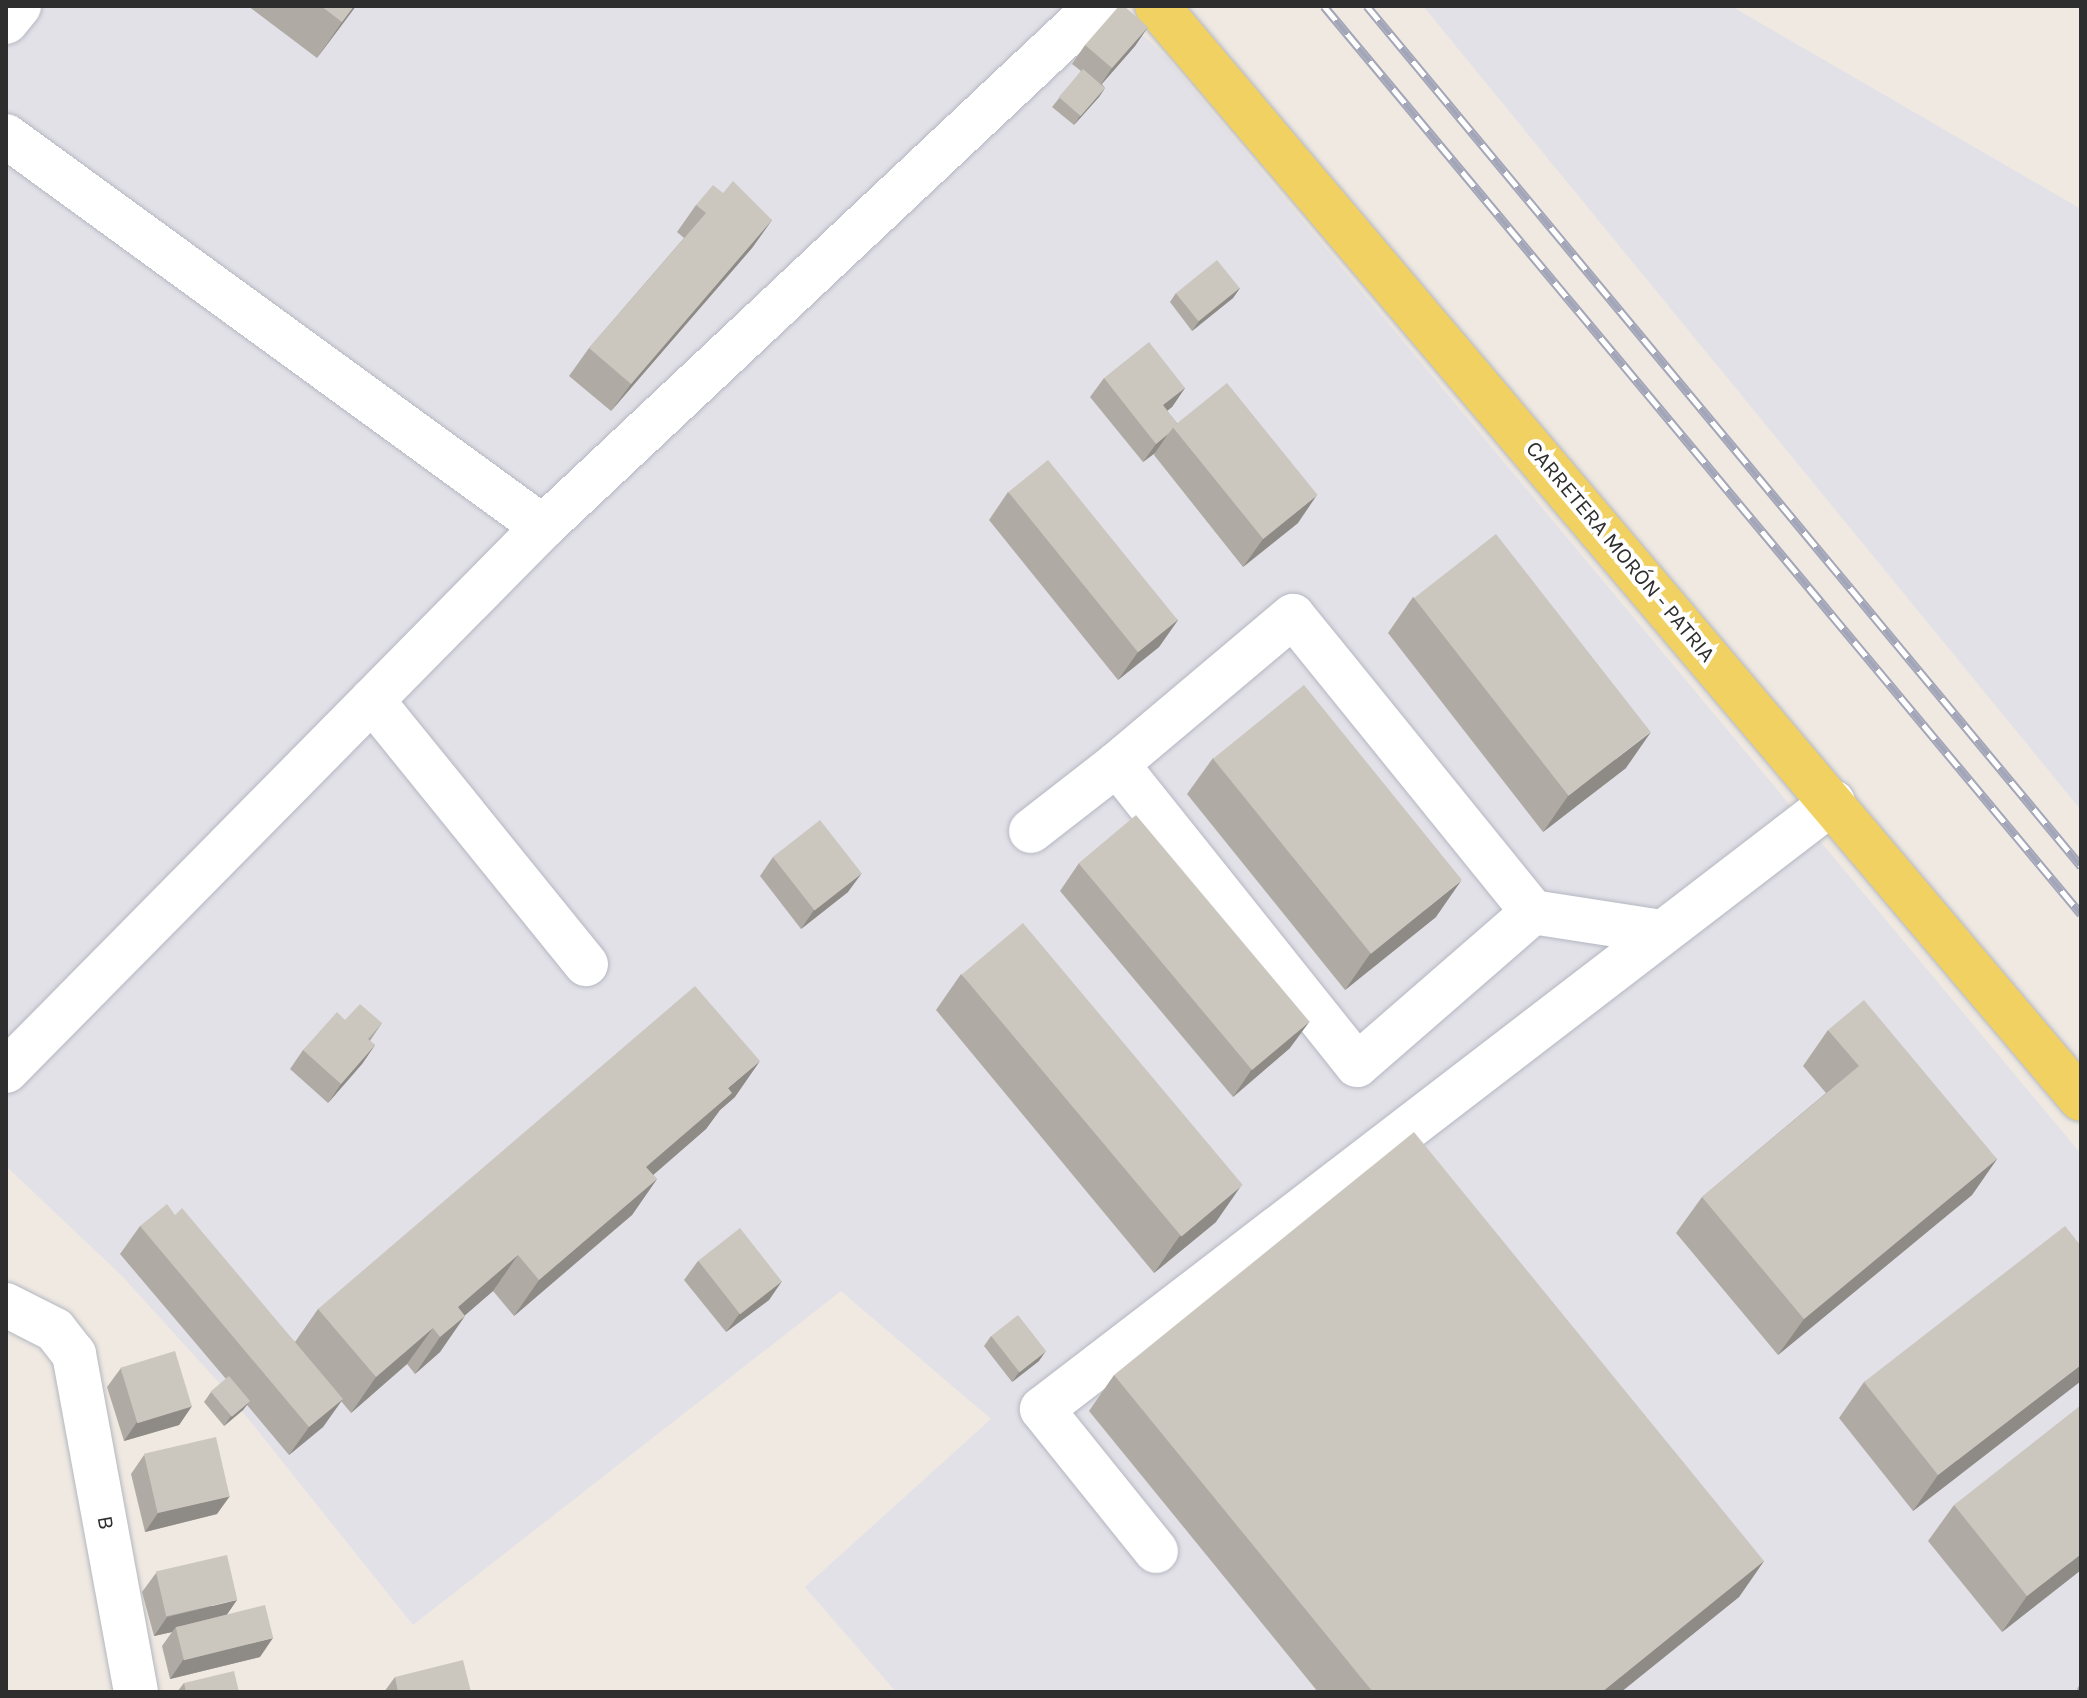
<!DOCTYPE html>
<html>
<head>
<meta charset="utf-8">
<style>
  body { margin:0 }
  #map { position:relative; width:2087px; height:1698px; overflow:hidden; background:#efe9e1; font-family:Karla,sans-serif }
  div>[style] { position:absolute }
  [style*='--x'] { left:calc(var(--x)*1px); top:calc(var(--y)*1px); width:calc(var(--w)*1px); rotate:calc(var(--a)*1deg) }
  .industrial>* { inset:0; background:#e3e1e8 }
  .roads { filter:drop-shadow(0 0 2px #b4b7c1) drop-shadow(0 0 2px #b4b7c1) }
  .minor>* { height:44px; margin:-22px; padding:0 22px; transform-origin:22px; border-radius:22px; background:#fff }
  .major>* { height:44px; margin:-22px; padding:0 22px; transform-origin:22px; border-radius:22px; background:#f2d163 }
  .rail>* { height:9px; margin-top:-4.5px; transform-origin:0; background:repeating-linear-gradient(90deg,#fff 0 18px,#a3a6b8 0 36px); box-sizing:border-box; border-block:2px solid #a3a6b8 }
  .wall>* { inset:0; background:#afaba4 }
  .shaded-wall>* { inset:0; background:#8e8b86 }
  .building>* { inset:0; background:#cbc7bf; transform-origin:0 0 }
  span { translate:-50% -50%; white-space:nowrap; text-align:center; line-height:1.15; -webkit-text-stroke:8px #fff; paint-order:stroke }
  .street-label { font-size:22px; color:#2e2e2e }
  .frame { position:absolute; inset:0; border:8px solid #2e2e2e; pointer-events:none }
</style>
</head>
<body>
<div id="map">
  <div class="industrial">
    <div style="clip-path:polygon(6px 6px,1112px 6px,1167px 58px,2081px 1154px,2081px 1692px,896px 1692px,805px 1587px,991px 1419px,841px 1291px,413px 1625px,222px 1386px,122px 1276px,6px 1166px)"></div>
    <div style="clip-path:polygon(1423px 6px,1731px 6px,2081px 209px,2081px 810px)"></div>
  </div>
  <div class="roads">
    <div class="minor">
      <div style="--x:6;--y:22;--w:21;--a:-51"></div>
      <div style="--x:6;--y:136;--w:664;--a:36.06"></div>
      <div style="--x:372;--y:700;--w:340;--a:51"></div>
      <div style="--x:1031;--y:831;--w:109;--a:-37.9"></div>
      <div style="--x:1533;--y:912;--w:233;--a:139"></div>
      <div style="--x:1357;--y:1065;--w:385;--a:-128.6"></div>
      <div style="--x:1117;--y:764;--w:230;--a:-40.1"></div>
      <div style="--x:1293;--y:616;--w:381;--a:51"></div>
      <div style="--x:1533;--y:912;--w:131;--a:8.8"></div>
      <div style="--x:6;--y:1071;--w:764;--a:-45.37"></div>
      <div style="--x:543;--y:527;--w:760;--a:-43.24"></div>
      <div style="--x:6;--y:1305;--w:55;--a:27"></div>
      <div style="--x:55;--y:1330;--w:31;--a:52"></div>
      <div style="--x:74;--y:1354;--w:344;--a:79.6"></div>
      <div style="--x:1156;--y:1551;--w:182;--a:-128.8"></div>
      <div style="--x:1042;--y:1409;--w:997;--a:-37.5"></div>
    </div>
    <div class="major">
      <div style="--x:1157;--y:6;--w:1431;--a:49.79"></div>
    </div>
  </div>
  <div class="rail">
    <div style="--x:1324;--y:6;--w:1182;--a:50.18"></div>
    <div style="--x:1367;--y:6;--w:1118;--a:50.3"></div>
  </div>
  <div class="wall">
    <div style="clip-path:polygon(248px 6px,356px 6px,317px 58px)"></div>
    <div style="clip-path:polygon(1148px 27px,1135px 46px,1102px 84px,1105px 88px,1099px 97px,1074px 125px,1052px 107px,1081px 71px,1072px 64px,1085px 45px)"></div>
    <div style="clip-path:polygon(723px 193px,772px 220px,752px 248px,611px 411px,569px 376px,589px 348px,684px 238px,677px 232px,696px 205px)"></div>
    <div style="clip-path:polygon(1240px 288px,1233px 298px,1192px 331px,1170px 302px,1176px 293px)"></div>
    <div style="clip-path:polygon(1104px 378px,1185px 388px,1172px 407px,1167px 411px,1177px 423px,1298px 523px,1243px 567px,1154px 455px,1155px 453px,1143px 462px,1090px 397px)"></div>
    <div style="clip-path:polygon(1008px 492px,1178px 620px,1159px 647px,1118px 680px,989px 520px)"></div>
    <div style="clip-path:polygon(1413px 597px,1626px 768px,1543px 832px,1388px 633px)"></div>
    <div style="clip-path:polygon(1213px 758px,1436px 917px,1345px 990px,1187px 794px)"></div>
    <div style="clip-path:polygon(773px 857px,848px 892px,801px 929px,760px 876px)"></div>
    <div style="clip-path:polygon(1079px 863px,1290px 1048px,1233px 1097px,1060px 891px)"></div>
    <div style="clip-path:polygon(961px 974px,1216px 1222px,1154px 1273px,936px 1010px)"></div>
    <div style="clip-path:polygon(345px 1020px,382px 1023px,370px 1041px,375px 1045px,362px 1064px,328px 1103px,290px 1069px,303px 1050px)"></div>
    <div style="clip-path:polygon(1828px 1030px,1997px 1159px,1972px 1195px,1778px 1355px,1676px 1233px,1702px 1197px,1826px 1093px,1803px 1066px)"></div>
    <div style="clip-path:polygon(735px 1097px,720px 1110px,706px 1129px,653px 1175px,657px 1179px,632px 1215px,514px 1316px,493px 1291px,465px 1315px,440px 1352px,415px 1374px,407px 1364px,351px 1413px,341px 1401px,323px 1427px,289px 1455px,247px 1405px,243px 1410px,224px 1426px,204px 1402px,211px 1392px,226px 1379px,120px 1254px,140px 1226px,175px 1215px,295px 1342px,318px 1309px)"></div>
    <div style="clip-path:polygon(2081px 1246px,2081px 1381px,1913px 1511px,1839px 1418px,1864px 1382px)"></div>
    <div style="clip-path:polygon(698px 1261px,782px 1281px,769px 1300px,726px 1332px,684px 1280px)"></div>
    <div style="clip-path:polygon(991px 1336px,1039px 1361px,1012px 1382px,984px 1346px)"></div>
    <div style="clip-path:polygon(121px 1368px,192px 1406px,179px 1425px,124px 1441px,107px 1387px)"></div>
    <div style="clip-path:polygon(1114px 1375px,1764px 1561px,1739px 1597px,1621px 1692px,1318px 1692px,1089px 1411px)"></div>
    <div style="clip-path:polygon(144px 1455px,217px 1514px,145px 1532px,131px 1474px)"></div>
    <div style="clip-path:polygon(1954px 1505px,2081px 1570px,2002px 1632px,1928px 1541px)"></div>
    <div style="clip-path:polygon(156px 1573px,227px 1615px,260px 1657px,170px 1679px,162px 1646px,172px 1632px,154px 1636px,142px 1592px)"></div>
    <div style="clip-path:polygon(395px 1677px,471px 1692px,384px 1692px)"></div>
    <div style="clip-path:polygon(2081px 1682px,2081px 1692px,2079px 1692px,2077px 1689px)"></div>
    <div style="clip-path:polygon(184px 1683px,239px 1692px,177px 1692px)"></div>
  </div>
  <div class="shaded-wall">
    <div style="clip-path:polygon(354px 6px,356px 6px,317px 58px,342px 22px)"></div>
    <div style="clip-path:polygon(1148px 27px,1135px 46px,1099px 87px,1112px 68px)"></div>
    <div style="clip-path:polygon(1105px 88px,1099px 97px,1074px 125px,1080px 116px)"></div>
    <div style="clip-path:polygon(772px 220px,752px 248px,611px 411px,631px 384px)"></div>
    <div style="clip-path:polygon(1240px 288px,1233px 298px,1192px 331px,1199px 321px)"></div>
    <div style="clip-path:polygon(1185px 388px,1172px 407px,1150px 424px,1163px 405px)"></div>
    <div style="clip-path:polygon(1168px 434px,1155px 453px,1143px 462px,1156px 444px)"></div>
    <div style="clip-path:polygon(1317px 495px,1298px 523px,1243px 567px,1263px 539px)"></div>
    <div style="clip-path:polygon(1178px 620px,1159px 647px,1118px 680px,1138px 652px)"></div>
    <div style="clip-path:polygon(1651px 732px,1626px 768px,1543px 832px,1568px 796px)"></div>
    <div style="clip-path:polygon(862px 873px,848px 892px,801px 929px,814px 910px)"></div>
    <div style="clip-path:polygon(1461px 881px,1436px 917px,1345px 990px,1370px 954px)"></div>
    <div style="clip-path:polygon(1310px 1021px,1290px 1048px,1233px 1097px,1252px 1069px)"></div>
    <div style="clip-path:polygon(375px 1045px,362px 1064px,328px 1103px,341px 1084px)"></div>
    <div style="clip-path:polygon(760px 1061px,735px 1097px,720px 1110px,706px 1129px,621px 1203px,646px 1167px,728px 1088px)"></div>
    <div style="clip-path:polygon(1997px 1159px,1972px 1195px,1778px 1355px,1804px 1319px)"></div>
    <div style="clip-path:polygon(657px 1179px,632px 1215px,514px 1316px,539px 1280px)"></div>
    <div style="clip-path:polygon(1241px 1186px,1216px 1222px,1154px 1273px,1179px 1237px)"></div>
    <div style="clip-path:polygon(518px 1255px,493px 1291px,440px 1337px,458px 1307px)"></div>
    <div style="clip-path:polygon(782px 1281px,769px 1300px,726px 1332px,740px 1313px)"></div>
    <div style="clip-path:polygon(465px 1316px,440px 1352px,415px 1374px,440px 1337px)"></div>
    <div style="clip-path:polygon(433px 1328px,407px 1364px,351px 1413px,376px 1377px)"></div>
    <div style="clip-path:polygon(1046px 1351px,1039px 1361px,1012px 1382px,1019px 1372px)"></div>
    <div style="clip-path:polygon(2081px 1365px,2081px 1381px,1913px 1511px,1938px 1475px)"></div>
    <div style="clip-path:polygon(343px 1399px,323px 1427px,289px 1455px,309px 1427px)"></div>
    <div style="clip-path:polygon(250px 1401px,243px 1410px,224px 1426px,231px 1416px)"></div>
    <div style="clip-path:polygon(192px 1406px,179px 1425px,124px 1441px,137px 1422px)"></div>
    <div style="clip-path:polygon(230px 1496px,217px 1514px,145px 1532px,158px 1513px)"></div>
    <div style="clip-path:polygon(2081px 1554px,2081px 1570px,2002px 1632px,2027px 1596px)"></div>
    <div style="clip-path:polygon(1764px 1561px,1739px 1597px,1621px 1692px,1602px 1692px)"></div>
    <div style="clip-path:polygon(237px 1600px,224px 1619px,176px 1627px,172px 1632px,154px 1636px,167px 1617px)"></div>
    <div style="clip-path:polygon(273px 1638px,260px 1657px,170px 1679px,183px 1660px)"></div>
  </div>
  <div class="building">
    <div style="clip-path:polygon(321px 6px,354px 6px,342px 22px)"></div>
    <div style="clip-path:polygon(1119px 6px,1124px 6px,1148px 27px,1112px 68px,1085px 45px)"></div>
    <div style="left:1083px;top:69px;width:29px;height:37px;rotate:41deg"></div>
    <div style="clip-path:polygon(733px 181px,772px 220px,631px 384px,589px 348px,706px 213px,696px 205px,713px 185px,723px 193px)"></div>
    <div style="left:1217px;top:260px;width:36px;height:53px;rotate:51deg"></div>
    <div style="clip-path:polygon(1149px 342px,1185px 388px,1163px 405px,1177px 423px,1168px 434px,1156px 444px,1104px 378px)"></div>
    <div style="left:1227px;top:383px;width:144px;height:70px;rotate:51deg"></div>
    <div style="left:1048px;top:460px;width:206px;height:51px;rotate:51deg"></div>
    <div style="left:1496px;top:534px;width:251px;height:104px;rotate:52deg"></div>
    <div style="left:1304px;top:685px;width:251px;height:117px;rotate:51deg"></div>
    <div style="left:1136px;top:815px;width:270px;height:75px;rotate:50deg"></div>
    <div style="left:820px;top:820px;width:68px;height:60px;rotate:52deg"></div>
    <div style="left:1023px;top:923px;width:342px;height:80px;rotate:50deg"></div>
    <div style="clip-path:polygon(695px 986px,760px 1061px,728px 1088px,732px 1093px,646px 1167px,657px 1179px,539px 1280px,518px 1255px,458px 1307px,465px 1316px,440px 1337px,433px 1328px,376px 1377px,318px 1309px)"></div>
    <div style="clip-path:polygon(1864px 1000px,1997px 1159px,1804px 1319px,1702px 1197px,1859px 1066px,1828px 1030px)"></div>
    <div style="clip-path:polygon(360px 1004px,382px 1023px,368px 1039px,375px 1045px,341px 1084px,303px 1050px,337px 1012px,345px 1020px)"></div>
    <div style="clip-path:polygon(1414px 1132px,1764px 1561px,1602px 1692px,1373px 1692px,1114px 1375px)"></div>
    <div style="clip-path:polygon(167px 1204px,175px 1215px,182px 1208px,343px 1399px,309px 1427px,140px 1226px)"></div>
    <div style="clip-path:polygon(2065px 1226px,2081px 1246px,2081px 1365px,1938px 1475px,1864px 1382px)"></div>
    <div style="left:740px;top:1228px;width:68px;height:53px;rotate:52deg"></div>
    <div style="left:1018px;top:1315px;width:46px;height:34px;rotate:52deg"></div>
    <div style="left:175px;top:1351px;width:58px;height:57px;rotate:73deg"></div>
    <div style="left:229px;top:1376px;width:33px;height:24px;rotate:50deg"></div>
    <div style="clip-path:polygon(2081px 1405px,2081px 1554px,2027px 1596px,1954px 1505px)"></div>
    <div style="left:216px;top:1437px;width:61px;height:74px;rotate:77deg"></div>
    <div style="left:227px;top:1555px;width:46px;height:73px;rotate:77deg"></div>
    <div style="left:265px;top:1605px;width:34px;height:92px;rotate:76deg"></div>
    <div style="clip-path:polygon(463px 1660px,471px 1692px,398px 1692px,395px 1677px)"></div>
    <div style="clip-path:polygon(234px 1671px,239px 1692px,186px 1692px,184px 1683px)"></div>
  </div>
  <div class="street-label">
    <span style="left:1620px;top:552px;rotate:50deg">CARRETERA MORÓN - PATRIA</span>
    <span style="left:105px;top:1523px;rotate:80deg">B</span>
  </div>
  <div class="frame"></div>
</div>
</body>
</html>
